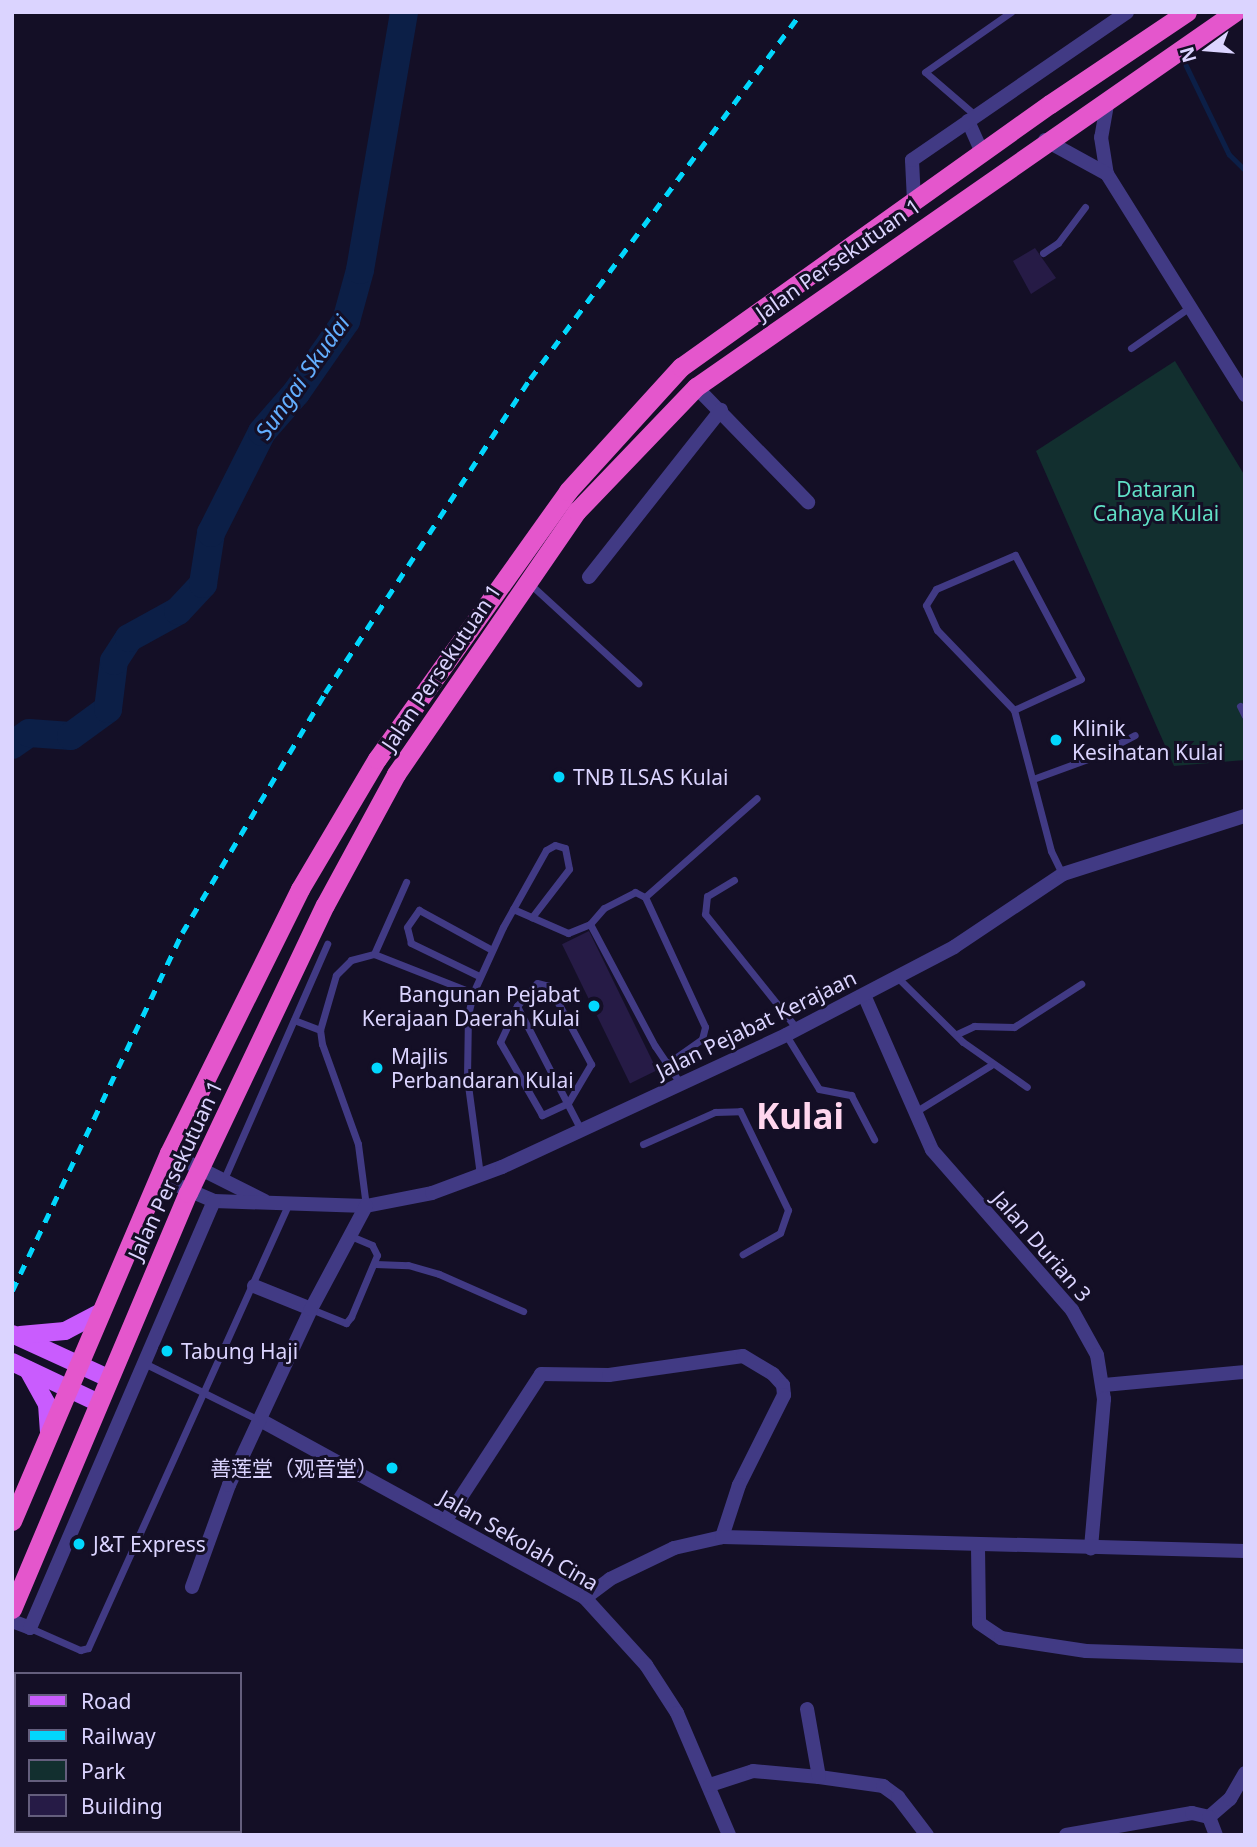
<!DOCTYPE html>
<html>
<head>
<meta charset="utf-8">
<style>
  body { margin:0 }
  #map { position:relative; width:1257px; height:1847px; overflow:hidden; background:#140f26; font-family:"Noto Sans","Noto Sans SC",sans-serif }
  div>[style] { position:absolute }
  [style*='--x'] { left:calc(var(--x)*1px); top:calc(var(--y)*1px); width:calc(var(--w)*1px); rotate:calc(var(--a)*1deg) }
  .green>* { inset:0; background:#122f2f }
  .stream>* { height:4.5px; margin:-2.25px; padding:0 2.25px; transform-origin:2.25px; border-radius:2.25px; background:#0c1f47 }
  .river>* { height:28px; margin:-14px; padding:0 14px; transform-origin:14px; border-radius:14px; background:#0c1f47 }
  .building>* { inset:0; background:#261b46; transform-origin:0 0 }
  .service>* { height:7px; margin:-3.5px; padding:0 3.5px; transform-origin:3.5px; border-radius:3.5px; background:#413a84 }
  .minor>* { height:14px; margin:-7px; padding:0 7px; transform-origin:7px; border-radius:7px; background:#413a84 }
  .primary>* { height:18px; margin:-9px; padding:0 9px; transform-origin:9px; border-radius:9px; background:#c95cfe }
  .trunk>* { height:19px; margin:-9.5px; padding:0 9.5px; transform-origin:9.5px; border-radius:9.5px; background:#e456cc }
  .rail>* { height:4.5px; margin-top:-2.25px; transform-origin:0; background:repeating-linear-gradient(90deg,#02d7fd 0 10px,transparent 0 19px) }
  .dots>* { width:19px; height:19px; translate:-50% -50%; box-sizing:border-box; border:4px solid #140f26; border-radius:50% }
  span { translate:-50% -50%; white-space:nowrap; text-align:center; line-height:1.15; -webkit-text-stroke:6px #140f26; paint-order:stroke }
  .street-label { font-size:21px; color:#dbd4ff }
  .park-label { font-size:21px; color:#60dfc5 }
  .poi-label { font-size:21px; color:#dbd4ff }
  .left { translate:0 -50%; text-align:left }
  .right { translate:-100% -50%; text-align:right }
  .water-label { font-size:23px; color:#63aefe; font-style:italic }
  .town-label { font-size:35px; color:#ffd6ee; font-weight:700 }
  .frame { position:absolute; inset:0; border:14px solid #dbd4ff; pointer-events:none }
  .legend { position:absolute; left:14px; top:1672px; width:228px; height:161px; box-sizing:border-box; background:#140f26; border:2px solid #645e7d; margin:0; padding:9px 12px; list-style:none; font-size:21px; color:#dbd4ff }
  .legend li { display:flex; align-items:center; gap:14px; height:35px }
  .legend b { width:35px; border:2px solid #645e7d }
  .north { position:absolute; left:1173px; top:14px; width:70px; height:70px; -webkit-text-stroke:5px #140f26; paint-order:stroke; rotate:254deg; font-size:19px; font-weight:700; line-height:28px; text-align:center; color:#dbd4ff }
  .north::after { content:''; display:block; margin:auto; width:24px; height:32px; background:#dbd4ff; clip-path:polygon(50% 0,100% 100%,50% 72%,0 100%) }
</style>
</head>
<body>
<div id="map">
  <div class="green">
    <div style="clip-path:polygon(1175px 361px,1245px 476px,1245px 760px,1174px 766px,1036px 451px)"></div>
  </div>
  <div class="stream">
    <div style="--x:1186;--y:65;--w:99;--a:64.2"></div>
    <div style="--x:1229;--y:154;--w:23;--a:45"></div>
  </div>
  <div class="river">
    <div style="--x:12;--y:745;--w:21;--a:-35"></div>
    <div style="--x:29;--y:733;--w:42;--a:4.1"></div>
    <div style="--x:71;--y:736;--w:46;--a:-36.1"></div>
    <div style="--x:108;--y:709;--w:48;--a:-82.9"></div>
    <div style="--x:114;--y:661;--w:27;--a:-57"></div>
    <div style="--x:129;--y:638;--w:56;--a:-28.9"></div>
    <div style="--x:178;--y:611;--w:37;--a:-47"></div>
    <div style="--x:203;--y:584;--w:52;--a:-81.1"></div>
    <div style="--x:211;--y:533;--w:113;--a:-63.2"></div>
    <div style="--x:262;--y:432;--w:52;--a:-48.9"></div>
    <div style="--x:296;--y:393;--w:88;--a:-55.2"></div>
    <div style="--x:346;--y:321;--w:53;--a:-74.6"></div>
    <div style="--x:360;--y:270;--w:262;--a:-80.3"></div>
  </div>
  <div class="building">
    <div style="clip-path:polygon(1035px 248px,1056px 278px,1031px 294px,1013px 261px)"></div>
    <div style="left:589px;top:931px;width:155px;height:30px;rotate:64deg"></div>
  </div>
  <div class="service">
    <div style="--x:976;--y:116;--w:67;--a:-139.2"></div>
    <div style="--x:925;--y:72;--w:105;--a:-34.9"></div>
    <div style="--x:1043;--y:253;--w:18;--a:-34"></div>
    <div style="--x:1058;--y:243;--w:45;--a:-53.1"></div>
    <div style="--x:1131;--y:348;--w:72;--a:-34.8"></div>
    <div style="--x:530;--y:584;--w:147;--a:42.5"></div>
    <div style="--x:1240;--y:706;--w:11;--a:63"></div>
    <div style="--x:1014;--y:710;--w:111;--a:-133.9"></div>
    <div style="--x:937;--y:630;--w:27;--a:-114"></div>
    <div style="--x:926;--y:605;--w:19;--a:-58"></div>
    <div style="--x:936;--y:589;--w:86;--a:-23.3"></div>
    <div style="--x:1015;--y:555;--w:140;--a:62"></div>
    <div style="--x:1081;--y:679;--w:74;--a:155.2"></div>
    <div style="--x:1014;--y:710;--w:146;--a:75.3"></div>
    <div style="--x:1051;--y:851;--w:25;--a:64"></div>
    <div style="--x:1033;--y:779;--w:64;--a:-20.1"></div>
    <div style="--x:1093;--y:757;--w:47;--a:-27.6"></div>
    <div style="--x:734;--y:880;--w:31;--a:149"></div>
    <div style="--x:707;--y:896;--w:18;--a:96"></div>
    <div style="--x:705;--y:914;--w:147;--a:51.3"></div>
    <div style="--x:645;--y:897;--w:149;--a:-41.5"></div>
    <div style="--x:513;--y:909;--w:60;--a:23.6"></div>
    <div style="--x:568;--y:933;--w:24;--a:-22"></div>
    <div style="--x:590;--y:924;--w:138;--a:62"></div>
    <div style="--x:655;--y:1046;--w:45;--a:56"></div>
    <div style="--x:590;--y:924;--w:21;--a:-49"></div>
    <div style="--x:604;--y:908;--w:35;--a:-27"></div>
    <div style="--x:635;--y:892;--w:11;--a:27"></div>
    <div style="--x:645;--y:897;--w:143;--a:65.2"></div>
    <div style="--x:705;--y:1027;--w:12;--a:104"></div>
    <div style="--x:702;--y:1039;--w:43;--a:144.5"></div>
    <div style="--x:374;--y:954;--w:79;--a:-66"></div>
    <div style="--x:479;--y:976;--w:76;--a:-154.1"></div>
    <div style="--x:411;--y:943;--w:16;--a:-104"></div>
    <div style="--x:407;--y:927;--w:21;--a:-55"></div>
    <div style="--x:419;--y:910;--w:83;--a:28.7"></div>
    <div style="--x:898;--y:978;--w:91;--a:44.6"></div>
    <div style="--x:963;--y:1042;--w:78;--a:35.1"></div>
    <div style="--x:537;--y:983;--w:12;--a:14"></div>
    <div style="--x:549;--y:986;--w:89;--a:61.7"></div>
    <div style="--x:591;--y:1064;--w:45;--a:120.5"></div>
    <div style="--x:568;--y:1103;--w:29;--a:155"></div>
    <div style="--x:542;--y:1115;--w:84;--a:-119.9"></div>
    <div style="--x:500;--y:1042;--w:40;--a:-65"></div>
    <div style="--x:517;--y:1006;--w:30;--a:-49"></div>
    <div style="--x:517;--y:1006;--w:140;--a:62.7"></div>
    <div style="--x:294;--y:1020;--w:28;--a:21"></div>
    <div style="--x:957;--y:1034;--w:19;--a:-25"></div>
    <div style="--x:974;--y:1026;--w:40;--a:1.4"></div>
    <div style="--x:1014;--y:1027;--w:80;--a:-32.7"></div>
    <div style="--x:786;--y:1035;--w:63;--a:58.6"></div>
    <div style="--x:819;--y:1089;--w:33;--a:11"></div>
    <div style="--x:851;--y:1095;--w:50;--a:62.4"></div>
    <div style="--x:915;--y:1112;--w:89;--a:-31.7"></div>
    <div style="--x:643;--y:1144;--w:79;--a:-24"></div>
    <div style="--x:715;--y:1112;--w:25;--a:-2"></div>
    <div style="--x:740;--y:1111;--w:110;--a:64.1"></div>
    <div style="--x:788;--y:1210;--w:24;--a:109"></div>
    <div style="--x:780;--y:1233;--w:43;--a:150.4"></div>
    <div style="--x:480;--y:1175;--w:99;--a:-97.6"></div>
    <div style="--x:467;--y:1077;--w:62;--a:-89.1"></div>
    <div style="--x:468;--y:1015;--w:23;--a:-77"></div>
    <div style="--x:473;--y:993;--w:72;--a:-65.6"></div>
    <div style="--x:503;--y:927;--w:88;--a:-60.8"></div>
    <div style="--x:546;--y:850;--w:10;--a:-29"></div>
    <div style="--x:555;--y:845;--w:10;--a:17"></div>
    <div style="--x:565;--y:848;--w:21;--a:79"></div>
    <div style="--x:569;--y:869;--w:61;--a:127.6"></div>
    <div style="--x:224;--y:1179;--w:257;--a:-66.3"></div>
    <div style="--x:366;--y:1206;--w:63;--a:-97.4"></div>
    <div style="--x:358;--y:1144;--w:106;--a:-109.8"></div>
    <div style="--x:322;--y:1044;--w:14;--a:-98"></div>
    <div style="--x:320;--y:1030;--w:57;--a:-73.8"></div>
    <div style="--x:336;--y:975;--w:21;--a:-45"></div>
    <div style="--x:351;--y:960;--w:24;--a:-15"></div>
    <div style="--x:374;--y:954;--w:106;--a:21.5"></div>
    <div style="--x:375;--y:1264;--w:33;--a:2"></div>
    <div style="--x:408;--y:1265;--w:32;--a:16"></div>
    <div style="--x:439;--y:1274;--w:92;--a:23.8"></div>
    <div style="--x:311;--y:1309;--w:38;--a:22"></div>
    <div style="--x:346;--y:1323;--w:8;--a:-50"></div>
    <div style="--x:351;--y:1317;--w:67;--a:-67.2"></div>
    <div style="--x:377;--y:1255;--w:11;--a:-117"></div>
    <div style="--x:372;--y:1245;--w:25;--a:-157"></div>
    <div style="--x:144;--y:1363;--w:128;--a:26.4"></div>
    <div style="--x:30;--y:1628;--w:55;--a:23.7"></div>
    <div style="--x:80;--y:1650;--w:8;--a:-14"></div>
    <div style="--x:88;--y:1648;--w:486;--a:-65.7"></div>
  </div>
  <div class="minor">
    <div style="--x:1108;--y:99;--w:39;--a:100"></div>
    <div style="--x:1101;--y:137;--w:37;--a:81"></div>
    <div style="--x:1107;--y:174;--w:261;--a:58"></div>
    <div style="--x:968;--y:121;--w:34;--a:66"></div>
    <div style="--x:1045;--y:140;--w:71;--a:28.7"></div>
    <div style="--x:914;--y:201;--w:41;--a:-92.8"></div>
    <div style="--x:912;--y:160;--w:261;--a:-34.5"></div>
    <div style="--x:696;--y:387;--w:161;--a:45.8"></div>
    <div style="--x:589;--y:577;--w:213;--a:-51.7"></div>
    <div style="--x:864;--y:995;--w:169;--a:66.3"></div>
    <div style="--x:932;--y:1150;--w:213;--a:48.8"></div>
    <div style="--x:1072;--y:1310;--w:51;--a:60.9"></div>
    <div style="--x:1097;--y:1355;--w:45;--a:81"></div>
    <div style="--x:1104;--y:1399;--w:150;--a:95"></div>
    <div style="--x:169;--y:1153;--w:107;--a:26.6"></div>
    <div style="--x:158;--y:1177;--w:61;--a:23.2"></div>
    <div style="--x:214;--y:1201;--w:152;--a:1.9"></div>
    <div style="--x:366;--y:1206;--w:67;--a:-11.1"></div>
    <div style="--x:432;--y:1193;--w:75;--a:-20.4"></div>
    <div style="--x:502;--y:1167;--w:313;--a:-24.9"></div>
    <div style="--x:786;--y:1035;--w:190;--a:-27.6"></div>
    <div style="--x:954;--y:947;--w:131;--a:-33.8"></div>
    <div style="--x:1063;--y:874;--w:191;--a:-17.7"></div>
    <div style="--x:254;--y:1286;--w:61;--a:22"></div>
    <div style="--x:1104;--y:1385;--w:142;--a:-5.3"></div>
    <div style="--x:262;--y:1421;--w:368;--a:28.7"></div>
    <div style="--x:585;--y:1598;--w:91;--a:47.7"></div>
    <div style="--x:646;--y:1665;--w:57;--a:57.1"></div>
    <div style="--x:677;--y:1713;--w:133;--a:66.9"></div>
    <div style="--x:446;--y:1520;--w:174;--a:-56.9"></div>
    <div style="--x:541;--y:1374;--w:68;--a:0.8"></div>
    <div style="--x:609;--y:1375;--w:135;--a:-8.1"></div>
    <div style="--x:743;--y:1356;--w:35;--a:31"></div>
    <div style="--x:773;--y:1374;--w:15;--a:48"></div>
    <div style="--x:783;--y:1385;--w:10;--a:84"></div>
    <div style="--x:784;--y:1395;--w:101;--a:116.6"></div>
    <div style="--x:739;--y:1485;--w:55;--a:108.1"></div>
    <div style="--x:978;--y:1547;--w:76;--a:89.2"></div>
    <div style="--x:979;--y:1623;--w:27;--a:34"></div>
    <div style="--x:1001;--y:1638;--w:86;--a:8.7"></div>
    <div style="--x:1086;--y:1651;--w:159;--a:1.8"></div>
    <div style="--x:192;--y:1587;--w:109;--a:-70.1"></div>
    <div style="--x:229;--y:1485;--w:194;--a:-65"></div>
    <div style="--x:311;--y:1309;--w:117;--a:-61.9"></div>
    <div style="--x:585;--y:1598;--w:31;--a:-37"></div>
    <div style="--x:610;--y:1579;--w:71;--a:-25.8"></div>
    <div style="--x:674;--y:1548;--w:49;--a:-12.9"></div>
    <div style="--x:722;--y:1537;--w:523;--a:1.53"></div>
    <div style="--x:12;--y:1621;--w:19;--a:21"></div>
    <div style="--x:30;--y:1628;--w:465;--a:-66.7"></div>
    <div style="--x:819;--y:1777;--w:65;--a:8"></div>
    <div style="--x:883;--y:1786;--w:19;--a:36"></div>
    <div style="--x:898;--y:1797;--w:48;--a:52.7"></div>
    <div style="--x:710;--y:1785;--w:45;--a:-18"></div>
    <div style="--x:753;--y:1771;--w:66;--a:5.2"></div>
    <div style="--x:819;--y:1777;--w:69;--a:-100"></div>
    <div style="--x:1209;--y:1817;--w:28;--a:-41"></div>
    <div style="--x:1230;--y:1799;--w:30;--a:-60"></div>
    <div style="--x:1066;--y:1835;--w:128;--a:-9.9"></div>
    <div style="--x:1192;--y:1813;--w:17;--a:13"></div>
    <div style="--x:1209;--y:1817;--w:19;--a:69"></div>
  </div>
  <div class="primary">
    <div style="--x:12;--y:1334;--w:106;--a:24.6"></div>
    <div style="--x:20;--y:1335;--w:45;--a:-5.1"></div>
    <div style="--x:65;--y:1331;--w:41;--a:-27.8"></div>
    <div style="--x:12;--y:1362;--w:94;--a:25.2"></div>
    <div style="--x:28;--y:1370;--w:39;--a:61"></div>
    <div style="--x:47;--y:1404;--w:27;--a:86"></div>
  </div>
  <div class="trunk">
    <div style="--x:12;--y:1521;--w:400;--a:-66.9"></div>
    <div style="--x:169;--y:1153;--w:295;--a:-63.6"></div>
    <div style="--x:300;--y:889;--w:151;--a:-59.4"></div>
    <div style="--x:377;--y:759;--w:329;--a:-54.5"></div>
    <div style="--x:568;--y:491;--w:168;--a:-47.7"></div>
    <div style="--x:681;--y:367;--w:453;--a:-35.5"></div>
    <div style="--x:1050;--y:104;--w:165;--a:-33.9"></div>
    <div style="--x:12;--y:1609;--w:452;--a:-67.1"></div>
    <div style="--x:188;--y:1193;--w:319;--a:-64.6"></div>
    <div style="--x:325;--y:905;--w:149;--a:-61.5"></div>
    <div style="--x:396;--y:774;--w:319;--a:-55.5"></div>
    <div style="--x:577;--y:511;--w:172;--a:-46.2"></div>
    <div style="--x:696;--y:387;--w:657;--a:-34.83"></div>
  </div>
  <div class="rail">
    <div style="--x:12;--y:1291;--w:396;--a:-64.6"></div>
    <div style="--x:182;--y:933;--w:279;--a:-59.2"></div>
    <div style="--x:325;--y:693;--w:375;--a:-56.9"></div>
    <div style="--x:530;--y:379;--w:457;--a:-53.5"></div>
  </div>
  <div class="dots">
    <div style="left:1056px;top:740px;background:#02d7fd"></div>
    <div style="left:559px;top:777px;background:#02d7fd"></div>
    <div style="left:594px;top:1006px;background:#02d7fd"></div>
    <div style="left:377px;top:1068px;background:#02d7fd"></div>
    <div style="left:167px;top:1351px;background:#02d7fd"></div>
    <div style="left:392px;top:1468px;background:#02d7fd"></div>
    <div style="left:79px;top:1544px;background:#02d7fd"></div>
  </div>
  <div class="street-label">
    <span style="left:838px;top:259px;rotate:-35deg">Jalan Persekutuan 1</span>
    <span style="left:441px;top:667px;rotate:-56deg">Jalan Persekutuan 1</span>
    <span style="left:756px;top:1024px;rotate:-26deg">Jalan Pejabat Kerajaan</span>
    <span style="left:175px;top:1170px;rotate:-65deg">Jalan Persekutuan 1</span>
    <span style="left:1042px;top:1246px;rotate:49deg">Jalan Durian 3</span>
    <span style="left:519px;top:1540px;rotate:30deg">Jalan Sekolah Cina</span>
  </div>
  <div class="park-label">
    <span style="left:1156px;top:501px">Dataran<br>Cahaya Kulai</span>
  </div>
  <div class="poi-label">
    <span class="left" style="left:1072px;top:740px">Klinik<br>Kesihatan Kulai</span>
    <span class="left" style="left:573px;top:777px">TNB ILSAS Kulai</span>
    <span class="right" style="left:580px;top:1006px">Bangunan Pejabat<br>Kerajaan Daerah Kulai</span>
    <span class="left" style="left:391px;top:1068px">Majlis<br>Perbandaran Kulai</span>
    <span class="left" style="left:181px;top:1351px">Tabung Haji</span>
    <span class="right" style="left:378px;top:1468px">善莲堂（观音堂）</span>
    <span class="left" style="left:93px;top:1544px">J&amp;T Express</span>
  </div>
  <div class="water-label">
    <span style="left:302px;top:377px;rotate:-55deg">Sungai Skudai</span>
  </div>
  <div class="town-label">
    <span style="left:800px;top:1116px">Kulai</span>
  </div>
  <div class="frame"></div>
  <ul class="legend">
  <li><b style="height:9px;background:#c95cfe"></b>Road</li>
  <li><b style="height:9px;background:#02d7fd"></b>Railway</li>
  <li><b style="height:19px;background:#122f2f"></b>Park</li>
  <li><b style="height:19px;background:#261b46"></b>Building</li>
  </ul>
  <div class="north">N</div>
</div>
</body>
</html>
